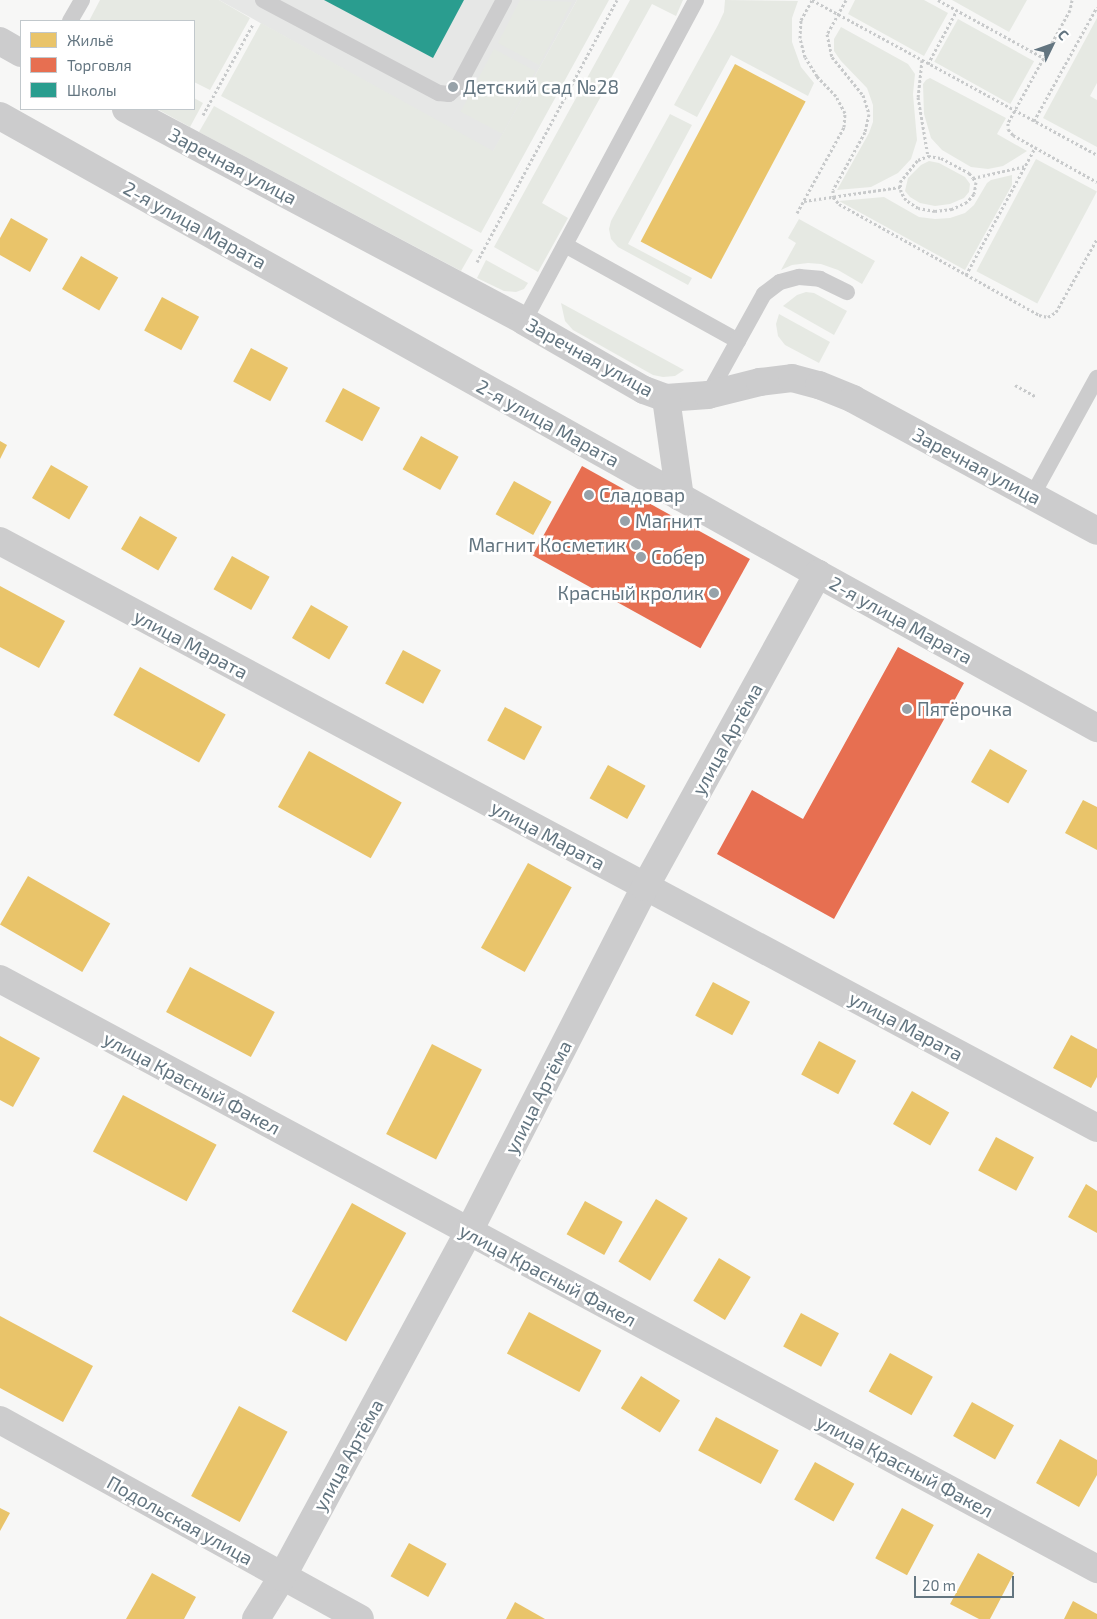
<!DOCTYPE html>
<html>
<head>
<meta charset="utf-8">
<style>
  body { margin:0 }
  #map { position:relative; width:1097px; height:1619px; overflow:hidden; background:#f7f7f6; font-family:"Exo 2",sans-serif }
  div>[style] { position:absolute }
  [style*='--x'] { left:calc(var(--x)*1px); top:calc(var(--y)*1px); width:calc(var(--w)*1px); rotate:calc(var(--a)*1deg) }
  .built>* { inset:0; background:#e6e7e6 }
  .green>* { inset:0; background:#e6e9e3; transform-origin:0 0 }
  .homes>* { inset:0; background:#e9c46a; transform-origin:0 0 }
  .shops>* { inset:0; background:#e76f51; transform-origin:0 0 }
  .schools>* { inset:0; background:#2a9d8f }
  .path>* { height:3px; margin-top:-1.5px; transform-origin:0; background:repeating-linear-gradient(90deg,#c8cacb 0 2.5px,transparent 0 5px) }
  .lane>* { height:16px; margin:-8px; padding:0 8px; transform-origin:8px; border-radius:8px; background:#cccccd }
  .street>* { height:28px; margin:-14px; padding:0 14px; transform-origin:14px; border-radius:14px; background:#cccccd }
  .dots>* { width:14px; height:14px; translate:-50% -50%; box-sizing:border-box; border:2px solid #fff; border-radius:50% }
  span { translate:-50% -50%; white-space:nowrap; text-align:center; line-height:1.15; -webkit-text-stroke:5px #fff; paint-order:stroke }
  .poi-label { font-size:19px; color:#637580 }
  .left { translate:0 -50%; text-align:left }
  .right { translate:-100% -50%; text-align:right }
  .street-label { font-size:19px; color:#637580 }
  .legend { position:absolute; left:20px; top:20px; width:175px; height:90px; box-sizing:border-box; background:#fff; border:1px solid #c1c8cc; margin:0; padding:6px 9px; list-style:none; font-size:15px; color:#637580 }
  .legend li { display:flex; align-items:center; gap:10px; height:25px }
  .legend b { width:25px; border:1px solid #c1c8cc }
  .north { position:absolute; left:1027px; top:20px; width:50px; height:50px; -webkit-text-stroke:4px #fff; paint-order:stroke; rotate:48deg; font-size:14px; font-weight:700; line-height:20px; text-align:center; color:#637580 }
  .north::after { content:''; display:block; margin:auto; width:18px; height:22px; background:#637580; clip-path:polygon(50% 0,100% 100%,50% 72%,0 100%) }
  .scale { position:absolute; left:914px; top:1576px; width:100px; height:22px; box-sizing:border-box; border:2px solid #637580; border-top:0; padding-left:6px; font-size:15px; line-height:18px; white-space:nowrap; color:#637580; -webkit-text-stroke:4px #fff; paint-order:stroke }
</style>
</head>
<body>
<div id="map">
  <div class="built">
    <div style="clip-path:polygon(219px 0,577px 0,493px 152px)"></div>
  </div>
  <div class="green">
    <div style="clip-path:polygon(100px 0,219px 0,250px 18px,210px 90px,194px 82px,194px 21px,89px 21px)"></div>
    <div style="clip-path:polygon(520px 0,572px 2px,539px 65px,498px 43px)"></div>
    <div style="clip-path:polygon(577px 0,609px 0,481px 233px,221px 96px,261px 23px,493px 151px)"></div>
    <div style="clip-path:polygon(630px 0,683px 0,676px 16px,652px 4px,542px 203px,568px 218px,538px 272px,494px 247px)"></div>
    <div style="clip-path:polygon(725px 0,798px 1px,792px 18px,792px 42px,801px 67px,814px 83px,808px 96px,731px 55px,697px 117px,674px 105px,718px 25px,724px 12px)"></div>
    <div style="clip-path:polygon(855px 0,924px 0,948px 13px,924px 56px,848px 14px)"></div>
    <div style="clip-path:polygon(952px 0,1027px 0,1009px 32px)"></div>
    <div style="clip-path:polygon(1097px 18px,1097px 83px,1090px 96px,1097px 100px,1097px 147px,1043px 118px)"></div>
    <div style="left:958px;top:19px;width:87px;height:49px;rotate:29deg"></div>
    <div style="clip-path:polygon(841px 27px,908px 64px,915px 74px,913px 94px,917px 140px,911px 159px,898px 173px,871px 187px,837px 190px,869px 133px,873px 122px,873px 105px,867px 88px,841px 61px,834px 51px,834px 39px)"></div>
    <div style="left:494px;top:49px;width:47px;height:71px;rotate:28deg"></div>
    <div style="clip-path:polygon(930px 78px,1006px 118px,997px 134px,1027px 151px,1003px 166px,988px 169px,971px 167px,942px 150px,931px 138px,924px 114px,923px 84px,926px 80px)"></div>
    <div style="clip-path:polygon(194px 98px,203px 103px,190px 127px,157px 109px,194px 109px)"></div>
    <div style="clip-path:polygon(214px 106px,473px 250px,461px 271px,199px 132px)"></div>
    <div style="clip-path:polygon(670px 114px,692px 125px,628px 244px,692px 278px,688px 285px,618px 247px,611px 239px,609px 229px,611px 221px)"></div>
    <div style="left:1036px;top:159px;width:69px;height:127px;rotate:28deg"></div>
    <div style="clip-path:polygon(929px 161px,939px 163px,965px 177px,970px 184px,969px 192px,964px 198px,950px 204px,935px 206px,920px 203px,910px 197px,905px 191px,908px 178px,921px 165px)"></div>
    <div style="clip-path:polygon(1012px 175px,1012px 185px,965px 270px,839px 201px,884px 197px,919px 217px,935px 219px,950px 218px,965px 213px,974px 205px,987px 183px,991px 180px)"></div>
    <div style="clip-path:polygon(799px 219px,875px 261px,862px 284px,838px 270px,821px 264px,808px 263px,792px 265px,781px 270px,796px 243px,788px 238px)"></div>
    <div style="clip-path:polygon(486px 260px,528px 283px,524px 289px,516px 292px,504px 291px,477px 278px)"></div>
    <div style="clip-path:polygon(806px 292px,814px 293px,847px 311px,834px 335px,783px 306px,797px 295px)"></div>
    <div style="clip-path:polygon(561px 303px,684px 370px,675px 376px,663px 377px,653px 375px,573px 330px,565px 321px)"></div>
    <div style="clip-path:polygon(779px 314px,830px 342px,819px 363px,785px 345px,778px 336px,776px 324px)"></div>
  </div>
  <div class="homes">
    <div style="left:735px;top:64px;width:80px;height:201px;rotate:28deg"></div>
    <div style="clip-path:polygon(11px 218px,48px 239px,30px 272px,0 255px,0 238px)"></div>
    <div style="left:81px;top:256px;width:43px;height:38px;rotate:30deg"></div>
    <div style="left:162px;top:297px;width:42px;height:38px;rotate:28deg"></div>
    <div style="left:251px;top:348px;width:42px;height:38px;rotate:28deg"></div>
    <div style="left:343px;top:388px;width:42px;height:38px;rotate:28deg"></div>
    <div style="left:421px;top:436px;width:43px;height:38px;rotate:29deg"></div>
    <div style="clip-path:polygon(0 441px,7px 445px,0 459px)"></div>
    <div style="left:51px;top:465px;width:43px;height:38px;rotate:30deg"></div>
    <div style="left:514px;top:481px;width:43px;height:38px;rotate:29deg"></div>
    <div style="left:140px;top:516px;width:43px;height:38px;rotate:30deg"></div>
    <div style="left:232px;top:556px;width:43px;height:38px;rotate:29deg"></div>
    <div style="clip-path:polygon(0 586px,65px 621px,39px 668px,0 647px)"></div>
    <div style="left:311px;top:605px;width:43px;height:38px;rotate:30deg"></div>
    <div style="left:403px;top:650px;width:43px;height:38px;rotate:28deg"></div>
    <div style="left:140px;top:667px;width:98px;height:55px;rotate:29deg"></div>
    <div style="left:505px;top:707px;width:42px;height:38px;rotate:28deg"></div>
    <div style="left:990px;top:749px;width:43px;height:38px;rotate:30deg"></div>
    <div style="left:309px;top:751px;width:106px;height:64px;rotate:29deg"></div>
    <div style="left:608px;top:765px;width:43px;height:38px;rotate:29deg"></div>
    <div style="clip-path:polygon(1083px 800px,1097px 807px,1097px 850px,1065px 833px)"></div>
    <div style="left:528px;top:863px;width:50px;height:97px;rotate:29deg"></div>
    <div style="left:28px;top:876px;width:95px;height:56px;rotate:30deg"></div>
    <div style="left:190px;top:967px;width:96px;height:51px;rotate:28deg"></div>
    <div style="left:713px;top:982px;width:42px;height:38px;rotate:28deg"></div>
    <div style="clip-path:polygon(1071px 1035px,1097px 1049px,1097px 1077px,1091px 1088px,1053px 1068px)"></div>
    <div style="clip-path:polygon(0 1036px,40px 1058px,13px 1107px,0 1100px)"></div>
    <div style="left:819px;top:1041px;width:42px;height:38px;rotate:28deg"></div>
    <div style="left:432px;top:1044px;width:56px;height:101px;rotate:27deg"></div>
    <div style="left:912px;top:1091px;width:43px;height:38px;rotate:30deg"></div>
    <div style="left:123px;top:1095px;width:106px;height:64px;rotate:28deg"></div>
    <div style="left:996px;top:1137px;width:43px;height:38px;rotate:28deg"></div>
    <div style="clip-path:polygon(1086px 1184px,1097px 1191px,1097px 1233px,1068px 1217px)"></div>
    <div style="left:656px;top:1199px;width:37px;height:73px;rotate:31deg"></div>
    <div style="left:585px;top:1201px;width:43px;height:38px;rotate:29deg"></div>
    <div style="left:352px;top:1203px;width:62px;height:124px;rotate:29deg"></div>
    <div style="left:719px;top:1258px;width:37px;height:50px;rotate:31deg"></div>
    <div style="left:529px;top:1312px;width:82px;height:47px;rotate:28deg"></div>
    <div style="left:801px;top:1313px;width:43px;height:38px;rotate:28deg"></div>
    <div style="clip-path:polygon(0 1316px,93px 1366px,63px 1422px,0 1388px)"></div>
    <div style="left:890px;top:1353px;width:49px;height:44px;rotate:29deg"></div>
    <div style="left:641px;top:1376px;width:46px;height:38px;rotate:32deg"></div>
    <div style="left:972px;top:1402px;width:48px;height:39px;rotate:29deg"></div>
    <div style="left:239px;top:1406px;width:55px;height:102px;rotate:28deg"></div>
    <div style="left:716px;top:1417px;width:71px;height:38px;rotate:28deg"></div>
    <div style="clip-path:polygon(1060px 1439px,1097px 1460px,1097px 1475px,1079px 1507px,1036px 1483px)"></div>
    <div style="left:815px;top:1462px;width:45px;height:43px;rotate:29deg"></div>
    <div style="clip-path:polygon(0 1508px,10px 1513px,0 1531px)"></div>
    <div style="left:902px;top:1508px;width:36px;height:57px;rotate:28deg"></div>
    <div style="left:409px;top:1543px;width:43px;height:38px;rotate:29deg"></div>
    <div style="clip-path:polygon(978px 1553px,1014px 1573px,990px 1619px,979px 1619px,950px 1604px)"></div>
    <div style="clip-path:polygon(152px 1573px,196px 1597px,184px 1619px,126px 1619px)"></div>
    <div style="clip-path:polygon(1073px 1601px,1097px 1614px,1097px 1619px,1064px 1619px)"></div>
    <div style="clip-path:polygon(515px 1602px,545px 1619px,506px 1619px)"></div>
  </div>
  <div class="shops">
    <div style="left:582px;top:466px;width:192px;height:102px;rotate:29deg"></div>
    <div style="clip-path:polygon(898px 647px,964px 683px,834px 919px,717px 854px,752px 790px,803px 819px)"></div>
  </div>
  <div class="schools">
    <div style="clip-path:polygon(324px 0,464px 0,433px 58px)"></div>
  </div>
  <div class="path">
    <div style="--x:812;--y:0;--w:324;--a:28.5"></div>
    <div style="--x:846;--y:0;--w:39;--a:119"></div>
    <div style="--x:827;--y:34;--w:24;--a:78"></div>
    <div style="--x:832;--y:57;--w:49;--a:50.8"></div>
    <div style="--x:863;--y:95;--w:20;--a:72"></div>
    <div style="--x:869;--y:114;--w:18;--a:103"></div>
    <div style="--x:865;--y:132;--w:66;--a:118.9"></div>
    <div style="--x:833;--y:190;--w:7;--a:90"></div>
    <div style="--x:833;--y:197;--w:9;--a:49"></div>
    <div style="--x:839;--y:204;--w:229;--a:29"></div>
    <div style="--x:1039;--y:315;--w:9;--a:13"></div>
    <div style="--x:1048;--y:317;--w:9;--a:-32"></div>
    <div style="--x:1056;--y:312;--w:84;--a:-60.7"></div>
    <div style="--x:938;--y:0;--w:121;--a:28.7"></div>
    <div style="--x:1072;--y:0;--w:10;--a:101"></div>
    <div style="--x:1070;--y:10;--w:129;--a:118.8"></div>
    <div style="--x:1008;--y:123;--w:6;--a:90"></div>
    <div style="--x:1008;--y:129;--w:8;--a:50"></div>
    <div style="--x:1013;--y:135;--w:96;--a:29.2"></div>
    <div style="--x:922;--y:60;--w:37;--a:96"></div>
    <div style="--x:918;--y:97;--w:60;--a:80.4"></div>
    <div style="--x:928;--y:64;--w:61;--a:-61.8"></div>
    <div style="--x:203;--y:115;--w:104;--a:-61.2"></div>
    <div style="--x:1034;--y:121;--w:130;--a:-61.1"></div>
    <div style="--x:928;--y:156;--w:13;--a:9"></div>
    <div style="--x:941;--y:158;--w:32;--a:28"></div>
    <div style="--x:969;--y:173;--w:6;--a:51"></div>
    <div style="--x:973;--y:178;--w:5;--a:53"></div>
    <div style="--x:976;--y:182;--w:12;--a:99"></div>
    <div style="--x:974;--y:194;--w:11;--a:131"></div>
    <div style="--x:967;--y:202;--w:17;--a:155"></div>
    <div style="--x:952;--y:209;--w:17;--a:173"></div>
    <div style="--x:935;--y:211;--w:17;--a:-170"></div>
    <div style="--x:918;--y:208;--w:14;--a:-146"></div>
    <div style="--x:906;--y:200;--w:9;--a:-122"></div>
    <div style="--x:901;--y:192;--w:10;--a:-96"></div>
    <div style="--x:900;--y:182;--w:28;--a:-51"></div>
    <div style="--x:918;--y:160;--w:11;--a:-22"></div>
    <div style="--x:973;--y:178;--w:54;--a:-12.8"></div>
    <div style="--x:804;--y:201;--w:97;--a:-8.3"></div>
    <div style="--x:797;--y:213;--w:98;--a:-61.3"></div>
    <div style="--x:844;--y:127;--w:14;--a:-86"></div>
    <div style="--x:845;--y:113;--w:19;--a:-118"></div>
    <div style="--x:836;--y:96;--w:28;--a:-134"></div>
    <div style="--x:817;--y:76;--w:22;--a:-122"></div>
    <div style="--x:805;--y:57;--w:20;--a:-105"></div>
    <div style="--x:800;--y:38;--w:18;--a:-87"></div>
    <div style="--x:801;--y:20;--w:23;--a:-61"></div>
    <div style="--x:477;--y:262;--w:297;--a:-61.9"></div>
    <div style="--x:966;--y:275;--w:145;--a:-61.5"></div>
    <div style="--x:1015;--y:385;--w:23;--a:29"></div>
  </div>
  <div class="lane">
    <div style="--x:263;--y:0;--w:199;--a:27.9"></div>
    <div style="--x:439;--y:93;--w:10;--a:6"></div>
    <div style="--x:449;--y:94;--w:12;--a:-42"></div>
    <div style="--x:458;--y:86;--w:98;--a:-61.9"></div>
    <div style="--x:70;--y:21;--w:24;--a:-60"></div>
    <div style="--x:565;--y:245;--w:198;--a:29"></div>
    <div style="--x:524;--y:321;--w:364;--a:-61.8"></div>
    <div style="--x:708;--y:395;--w:115;--a:-61"></div>
    <div style="--x:764;--y:294;--w:20;--a:-37"></div>
    <div style="--x:780;--y:282;--w:20;--a:-15"></div>
    <div style="--x:799;--y:277;--w:21;--a:5"></div>
    <div style="--x:820;--y:279;--w:30;--a:26"></div>
    <div style="--x:1032;--y:496;--w:135;--a:-61.2"></div>
  </div>
  <div class="street">
    <div style="--x:0;--y:41;--w:24;--a:30"></div>
    <div style="--x:126;--y:109;--w:451;--a:28"></div>
    <div style="--x:524;--y:321;--w:138;--a:29.9"></div>
    <div style="--x:644;--y:390;--w:23;--a:20"></div>
    <div style="--x:666;--y:398;--w:42;--a:-4.1"></div>
    <div style="--x:708;--y:395;--w:54;--a:-14"></div>
    <div style="--x:760;--y:382;--w:32;--a:-7"></div>
    <div style="--x:792;--y:378;--w:28;--a:15"></div>
    <div style="--x:819;--y:385;--w:37;--a:22"></div>
    <div style="--x:853;--y:399;--w:277;--a:28.4"></div>
    <div style="--x:0;--y:116;--w:937;--a:29.24"></div>
    <div style="--x:818;--y:574;--w:319;--a:28.9"></div>
    <div style="--x:666;--y:398;--w:100;--a:82"></div>
    <div style="--x:0;--y:541;--w:1244;--a:28.15"></div>
    <div style="--x:0;--y:979;--w:1246;--a:28.27"></div>
    <div style="--x:0;--y:1420;--w:411;--a:28.9"></div>
    <div style="--x:256;--y:1619;--w:49;--a:-58.2"></div>
    <div style="--x:282;--y:1577;--w:391;--a:-61.6"></div>
    <div style="--x:468;--y:1233;--w:389;--a:-62.9"></div>
    <div style="--x:645;--y:887;--w:358;--a:-61.1"></div>
  </div>
  <div class="dots">
    <div style="left:453px;top:87px;background:#97a2a9"></div>
    <div style="left:589px;top:495px;background:#97a2a9"></div>
    <div style="left:625px;top:521px;background:#97a2a9"></div>
    <div style="left:636px;top:545px;background:#97a2a9"></div>
    <div style="left:641px;top:557px;background:#97a2a9"></div>
    <div style="left:714px;top:593px;background:#97a2a9"></div>
    <div style="left:907px;top:709px;background:#97a2a9"></div>
  </div>
  <div class="poi-label">
    <span class="left" style="left:463px;top:87px">Детский сад №28</span>
    <span class="left" style="left:599px;top:495px">Сладовар</span>
    <span class="left" style="left:635px;top:521px">Магнит</span>
    <span class="right" style="left:626px;top:545px">Магнит Косметик</span>
    <span class="left" style="left:651px;top:557px">Собер</span>
    <span class="right" style="left:704px;top:593px">Красный кролик</span>
    <span class="left" style="left:917px;top:709px">Пятёрочка</span>
  </div>
  <div class="street-label">
    <span style="left:233px;top:166px;rotate:28deg">Заречная улица</span>
    <span style="left:195px;top:225px;rotate:29deg">2-я улица Марата</span>
    <span style="left:590px;top:357px;rotate:29deg">Заречная улица</span>
    <span style="left:548px;top:423px;rotate:29deg">2-я улица Марата</span>
    <span style="left:977px;top:466px;rotate:28deg">Заречная улица</span>
    <span style="left:901px;top:620px;rotate:29deg">2-я улица Марата</span>
    <span style="left:191px;top:644px;rotate:28deg">улица Марата</span>
    <span style="left:727px;top:739px;rotate:-61deg">улица Артёма</span>
    <span style="left:548px;top:835px;rotate:28deg">улица Марата</span>
    <span style="left:906px;top:1026px;rotate:28deg">улица Марата</span>
    <span style="left:192px;top:1083px;rotate:28deg">улица Красный Факел</span>
    <span style="left:538px;top:1097px;rotate:-63deg">улица Артёма</span>
    <span style="left:548px;top:1275px;rotate:28deg">улица Красный Факел</span>
    <span style="left:348px;top:1455px;rotate:-61deg">улица Артёма</span>
    <span style="left:905px;top:1466px;rotate:28deg">улица Красный Факел</span>
    <span style="left:180px;top:1520px;rotate:29deg">Подольская улица</span>
  </div>
  <ul class="legend">
  <li><b style="height:14px;background:#e9c46a"></b>Жильё</li>
  <li><b style="height:14px;background:#e76f51"></b>Торговля</li>
  <li><b style="height:14px;background:#2a9d8f"></b>Школы</li>
  </ul>
  <div class="north">С</div>
  <div class="scale">20 m</div>
</div>
</body>
</html>
